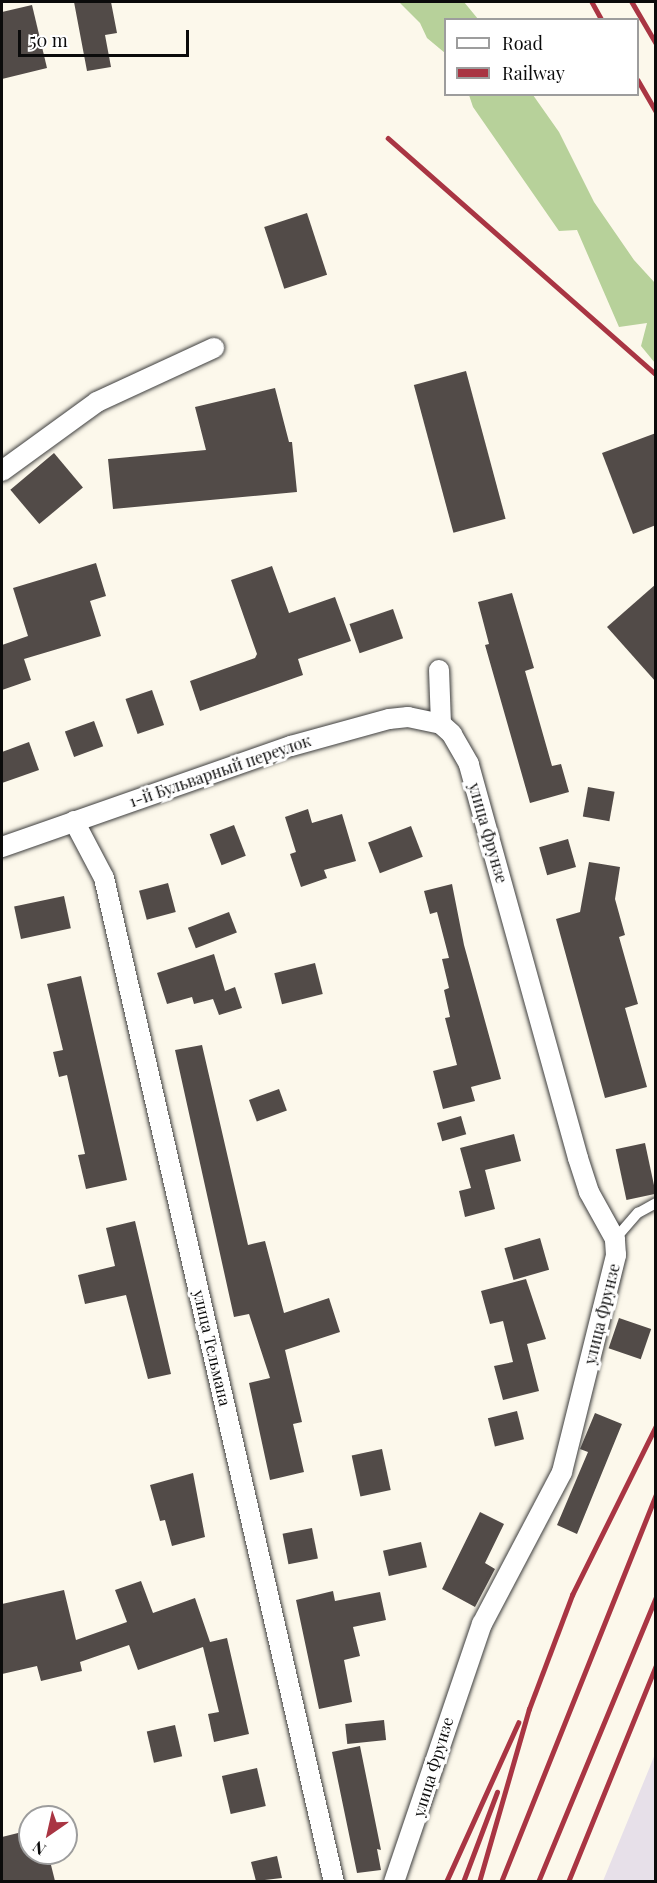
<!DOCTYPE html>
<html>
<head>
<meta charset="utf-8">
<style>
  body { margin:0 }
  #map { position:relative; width:657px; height:1883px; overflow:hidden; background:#fcf8eb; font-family:"Playfair Display",serif }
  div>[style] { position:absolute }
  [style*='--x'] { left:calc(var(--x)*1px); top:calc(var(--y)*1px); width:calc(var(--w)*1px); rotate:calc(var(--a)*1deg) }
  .industrial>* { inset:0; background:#e7e0e9 }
  .forest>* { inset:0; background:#b7d19a }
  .building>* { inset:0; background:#524b48; transform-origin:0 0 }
  .roads { filter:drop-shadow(0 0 2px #3e3e3e) drop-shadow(0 0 2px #3e3e3e) }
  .lane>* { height:10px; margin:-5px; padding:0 5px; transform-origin:5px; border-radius:5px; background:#fff }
  .street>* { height:20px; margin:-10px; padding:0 10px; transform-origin:10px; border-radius:10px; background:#fff }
  .rail>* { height:4.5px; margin:-2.25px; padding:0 2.25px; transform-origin:2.25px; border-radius:2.25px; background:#a93543 }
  span { translate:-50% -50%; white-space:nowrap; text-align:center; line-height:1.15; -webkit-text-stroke:6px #fff; paint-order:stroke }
  .street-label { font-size:16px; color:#0b0b0b }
  .frame { position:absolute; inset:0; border:3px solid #0b0b0b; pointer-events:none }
  .legend { position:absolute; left:444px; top:18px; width:195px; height:78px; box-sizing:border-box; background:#fff; border:2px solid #9d9d9d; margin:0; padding:8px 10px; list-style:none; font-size:18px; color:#0b0b0b }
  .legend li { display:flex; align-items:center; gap:12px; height:30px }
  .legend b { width:30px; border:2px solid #9d9d9d }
  .north { position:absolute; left:18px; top:1805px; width:60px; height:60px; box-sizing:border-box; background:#fff; border:2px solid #9d9d9d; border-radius:50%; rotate:214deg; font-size:16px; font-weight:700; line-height:24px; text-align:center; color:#0b0b0b }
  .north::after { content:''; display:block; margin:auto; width:21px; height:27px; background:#a93543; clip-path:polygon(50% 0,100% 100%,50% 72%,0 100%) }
  .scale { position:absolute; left:18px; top:30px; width:171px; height:27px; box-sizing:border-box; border:3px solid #0b0b0b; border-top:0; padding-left:8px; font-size:18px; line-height:21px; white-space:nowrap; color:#0b0b0b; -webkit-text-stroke:4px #fff; paint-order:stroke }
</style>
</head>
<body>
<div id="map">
  <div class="industrial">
    <div style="clip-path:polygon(655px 1754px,655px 1881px,603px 1881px,649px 1769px)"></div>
  </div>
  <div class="forest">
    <div style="clip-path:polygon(399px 2px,464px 2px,478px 19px,446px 20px,445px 53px,427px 38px,420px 23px)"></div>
    <div style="clip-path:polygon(469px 95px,533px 95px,559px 132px,594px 202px,634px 260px,655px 283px,655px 363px,641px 346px,647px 323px,619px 327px,577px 230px,559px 231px,473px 107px)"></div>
  </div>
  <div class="building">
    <div style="clip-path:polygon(74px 2px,111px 2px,117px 33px,105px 35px,111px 67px,87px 71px)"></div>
    <div style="clip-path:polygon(32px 5px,47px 68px,2px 79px,2px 12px)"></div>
    <div style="left:307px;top:213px;width:65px;height:45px;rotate:72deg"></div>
    <div style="left:466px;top:371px;width:153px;height:54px;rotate:75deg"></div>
    <div style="clip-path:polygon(275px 388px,289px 442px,292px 442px,297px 492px,113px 509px,108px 459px,206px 450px,195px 407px)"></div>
    <div style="clip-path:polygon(656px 433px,656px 525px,633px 534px,602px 453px)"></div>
    <div style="left:54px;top:453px;width:45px;height:57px;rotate:50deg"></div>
    <div style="clip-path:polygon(96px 563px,106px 596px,90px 601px,101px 636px,24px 659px,31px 680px,2px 690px,2px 645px,28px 636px,13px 588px)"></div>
    <div style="clip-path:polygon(272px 566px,289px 613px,335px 597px,351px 641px,298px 659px,303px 675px,200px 711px,190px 681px,255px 658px,257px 654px,231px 580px)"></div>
    <div style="clip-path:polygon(656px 584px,656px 682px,607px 627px)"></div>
    <div style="clip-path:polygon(512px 593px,534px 668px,525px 671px,552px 766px,561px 764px,569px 792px,530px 803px,485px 645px,489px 644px,478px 602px)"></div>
    <div style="left:393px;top:609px;width:31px;height:46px;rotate:71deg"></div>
    <div style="left:152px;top:690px;width:37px;height:28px;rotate:71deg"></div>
    <div style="left:94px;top:721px;width:27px;height:31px;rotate:70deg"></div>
    <div style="clip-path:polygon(29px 742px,39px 770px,2px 783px,2px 752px)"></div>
    <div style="left:588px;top:787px;width:27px;height:30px;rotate:10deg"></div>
    <div style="clip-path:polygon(308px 809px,312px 823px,342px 814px,356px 861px,324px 870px,327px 878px,301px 887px,290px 854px,296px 852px,285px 817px)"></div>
    <div style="left:234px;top:825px;width:33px;height:26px;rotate:69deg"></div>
    <div style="left:411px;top:826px;width:33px;height:46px;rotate:69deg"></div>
    <div style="left:568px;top:839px;width:29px;height:30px;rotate:74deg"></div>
    <div style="clip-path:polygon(589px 862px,620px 867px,615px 899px,625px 935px,619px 937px,638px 1004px,625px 1008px,647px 1087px,605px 1098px,556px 919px,580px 912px)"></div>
    <div style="left:168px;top:883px;width:30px;height:30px;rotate:75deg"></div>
    <div style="clip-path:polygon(452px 884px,464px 945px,501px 1079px,471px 1087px,475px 1101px,443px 1109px,433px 1071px,457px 1065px,445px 1018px,450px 1017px,444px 990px,449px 988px,442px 959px,449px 958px,437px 912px,430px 914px,424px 891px)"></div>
    <div style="left:64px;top:896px;width:33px;height:51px;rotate:78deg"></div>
    <div style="left:229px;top:912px;width:22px;height:44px;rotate:69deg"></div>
    <div style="clip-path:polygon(214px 954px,225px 991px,235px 987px,242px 1008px,219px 1015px,213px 999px,194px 1004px,192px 997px,167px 1004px,157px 973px)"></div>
    <div style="left:315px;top:963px;width:32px;height:42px;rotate:76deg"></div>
    <div style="clip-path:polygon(81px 976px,127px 1180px,86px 1189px,78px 1155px,85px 1154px,67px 1075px,59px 1077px,53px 1052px,63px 1050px,47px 984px)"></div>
    <div style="clip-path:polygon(202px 1045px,248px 1245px,265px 1241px,284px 1313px,329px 1298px,340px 1332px,285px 1350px,302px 1422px,293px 1424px,304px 1472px,270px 1480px,249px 1383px,270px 1378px,249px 1314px,234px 1317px,175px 1050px)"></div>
    <div style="left:279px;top:1089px;width:23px;height:32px;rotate:70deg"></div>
    <div style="left:461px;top:1116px;width:19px;height:25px;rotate:74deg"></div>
    <div style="clip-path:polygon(514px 1134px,521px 1161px,485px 1170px,495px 1209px,465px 1217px,459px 1191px,471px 1188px,460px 1148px)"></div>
    <div style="left:645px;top:1143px;width:52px;height:30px;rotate:78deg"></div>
    <div style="clip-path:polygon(135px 1221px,171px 1374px,148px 1379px,126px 1295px,85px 1304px,78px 1275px,115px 1266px,106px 1228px)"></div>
    <div style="left:540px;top:1238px;width:33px;height:37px;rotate:74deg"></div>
    <div style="clip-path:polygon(526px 1279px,546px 1339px,527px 1344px,539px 1391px,503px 1400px,494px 1366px,513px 1362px,503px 1321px,490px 1324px,481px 1291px)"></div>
    <div style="left:619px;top:1318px;width:34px;height:32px;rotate:19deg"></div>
    <div style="left:517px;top:1411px;width:29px;height:30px;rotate:76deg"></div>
    <div style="clip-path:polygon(595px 1413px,622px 1424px,577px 1534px,557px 1525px,588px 1452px,580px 1449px)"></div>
    <div style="left:382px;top:1449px;width:42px;height:31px;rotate:78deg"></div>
    <div style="clip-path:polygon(193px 1473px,205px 1537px,172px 1546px,165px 1520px,160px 1521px,150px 1485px)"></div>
    <div style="clip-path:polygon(480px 1512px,504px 1524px,485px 1563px,495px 1569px,475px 1607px,442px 1589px)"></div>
    <div style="left:312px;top:1528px;width:31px;height:30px;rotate:79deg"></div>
    <div style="left:421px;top:1542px;width:26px;height:39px;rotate:77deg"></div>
    <div style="clip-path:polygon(141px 1581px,153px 1613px,195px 1598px,210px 1642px,227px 1638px,249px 1734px,214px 1742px,208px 1714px,219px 1712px,203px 1647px,138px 1670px,129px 1645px,80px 1662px,82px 1671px,41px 1681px,37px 1666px,2px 1674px,2px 1604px,64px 1590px,76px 1640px,127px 1622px,115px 1590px)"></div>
    <div style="clip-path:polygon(333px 1591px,335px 1601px,380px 1592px,386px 1620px,353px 1627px,360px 1656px,344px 1660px,352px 1702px,319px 1709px,296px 1600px)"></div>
    <div style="left:384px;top:1720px;width:20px;height:39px;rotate:84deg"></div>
    <div style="left:175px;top:1725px;width:32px;height:29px;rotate:77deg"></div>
    <div style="clip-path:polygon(360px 1746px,381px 1850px,377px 1849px,381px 1870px,357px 1873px,332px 1752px)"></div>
    <div style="left:257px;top:1768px;width:39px;height:36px;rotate:77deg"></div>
    <div style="clip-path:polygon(30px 1830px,30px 1853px,48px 1853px,55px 1881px,2px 1881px,2px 1837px)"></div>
    <div style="clip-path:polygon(277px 1856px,282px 1878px,256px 1881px,251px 1862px)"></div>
  </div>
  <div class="roads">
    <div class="lane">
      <div style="--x:615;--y:1239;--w:35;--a:-49"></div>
      <div style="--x:638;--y:1213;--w:21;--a:-29"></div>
    </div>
    <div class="street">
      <div style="--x:2;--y:471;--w:117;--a:-36"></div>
      <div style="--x:97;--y:402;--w:129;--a:-24.8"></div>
      <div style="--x:74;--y:821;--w:64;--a:62.2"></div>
      <div style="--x:104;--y:878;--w:1030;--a:77.1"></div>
      <div style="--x:2;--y:847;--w:306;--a:-19.3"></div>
      <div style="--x:291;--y:746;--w:102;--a:-15.4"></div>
      <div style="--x:389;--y:719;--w:19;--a:-6"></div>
      <div style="--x:408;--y:717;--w:34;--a:12"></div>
      <div style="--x:394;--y:1882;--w:273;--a:-71.2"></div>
      <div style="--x:482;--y:1624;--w:172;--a:-62.2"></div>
      <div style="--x:562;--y:1472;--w:224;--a:-76"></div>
      <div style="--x:616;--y:1255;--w:16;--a:-94"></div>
      <div style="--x:615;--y:1239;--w:54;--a:-119"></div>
      <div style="--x:589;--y:1192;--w:36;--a:-108"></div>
      <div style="--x:578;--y:1158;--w:409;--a:-105.5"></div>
      <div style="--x:469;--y:764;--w:34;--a:-120"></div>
      <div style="--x:452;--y:734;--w:15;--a:-138"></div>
      <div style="--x:441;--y:724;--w:54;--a:-92.1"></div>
    </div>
  </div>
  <div class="rail">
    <div style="--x:592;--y:2;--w:21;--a:61"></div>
    <div style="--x:632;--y:2;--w:48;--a:59.7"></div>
    <div style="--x:638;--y:80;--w:36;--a:60"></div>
    <div style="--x:388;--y:138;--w:357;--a:41.4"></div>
    <div style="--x:446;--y:1882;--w:175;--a:-65.6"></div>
    <div style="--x:463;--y:1882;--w:96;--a:-69.3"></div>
    <div style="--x:479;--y:1882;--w:180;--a:-73.9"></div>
    <div style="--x:529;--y:1709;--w:122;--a:-69.3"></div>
    <div style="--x:572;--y:1595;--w:189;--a:-63.6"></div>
    <div style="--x:501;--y:1882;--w:418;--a:-68.2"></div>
    <div style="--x:538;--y:1882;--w:308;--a:-67.5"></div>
    <div style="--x:568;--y:1882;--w:234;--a:-67.9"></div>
  </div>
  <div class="street-label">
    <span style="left:220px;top:771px;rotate:-19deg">1-й Бульварный переулок</span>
    <span style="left:488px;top:833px;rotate:74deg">улица Фрунзе</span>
    <span style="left:602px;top:1314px;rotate:-76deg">улица Фрунзе</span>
    <span style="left:212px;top:1348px;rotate:77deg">улица Тельмана</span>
    <span style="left:433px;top:1767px;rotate:-73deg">улица Фрунзе</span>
  </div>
  <div class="frame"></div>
  <ul class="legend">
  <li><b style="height:8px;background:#fff"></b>Road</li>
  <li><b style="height:8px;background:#a93543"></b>Railway</li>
  </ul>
  <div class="north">N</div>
  <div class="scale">50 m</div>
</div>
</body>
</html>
